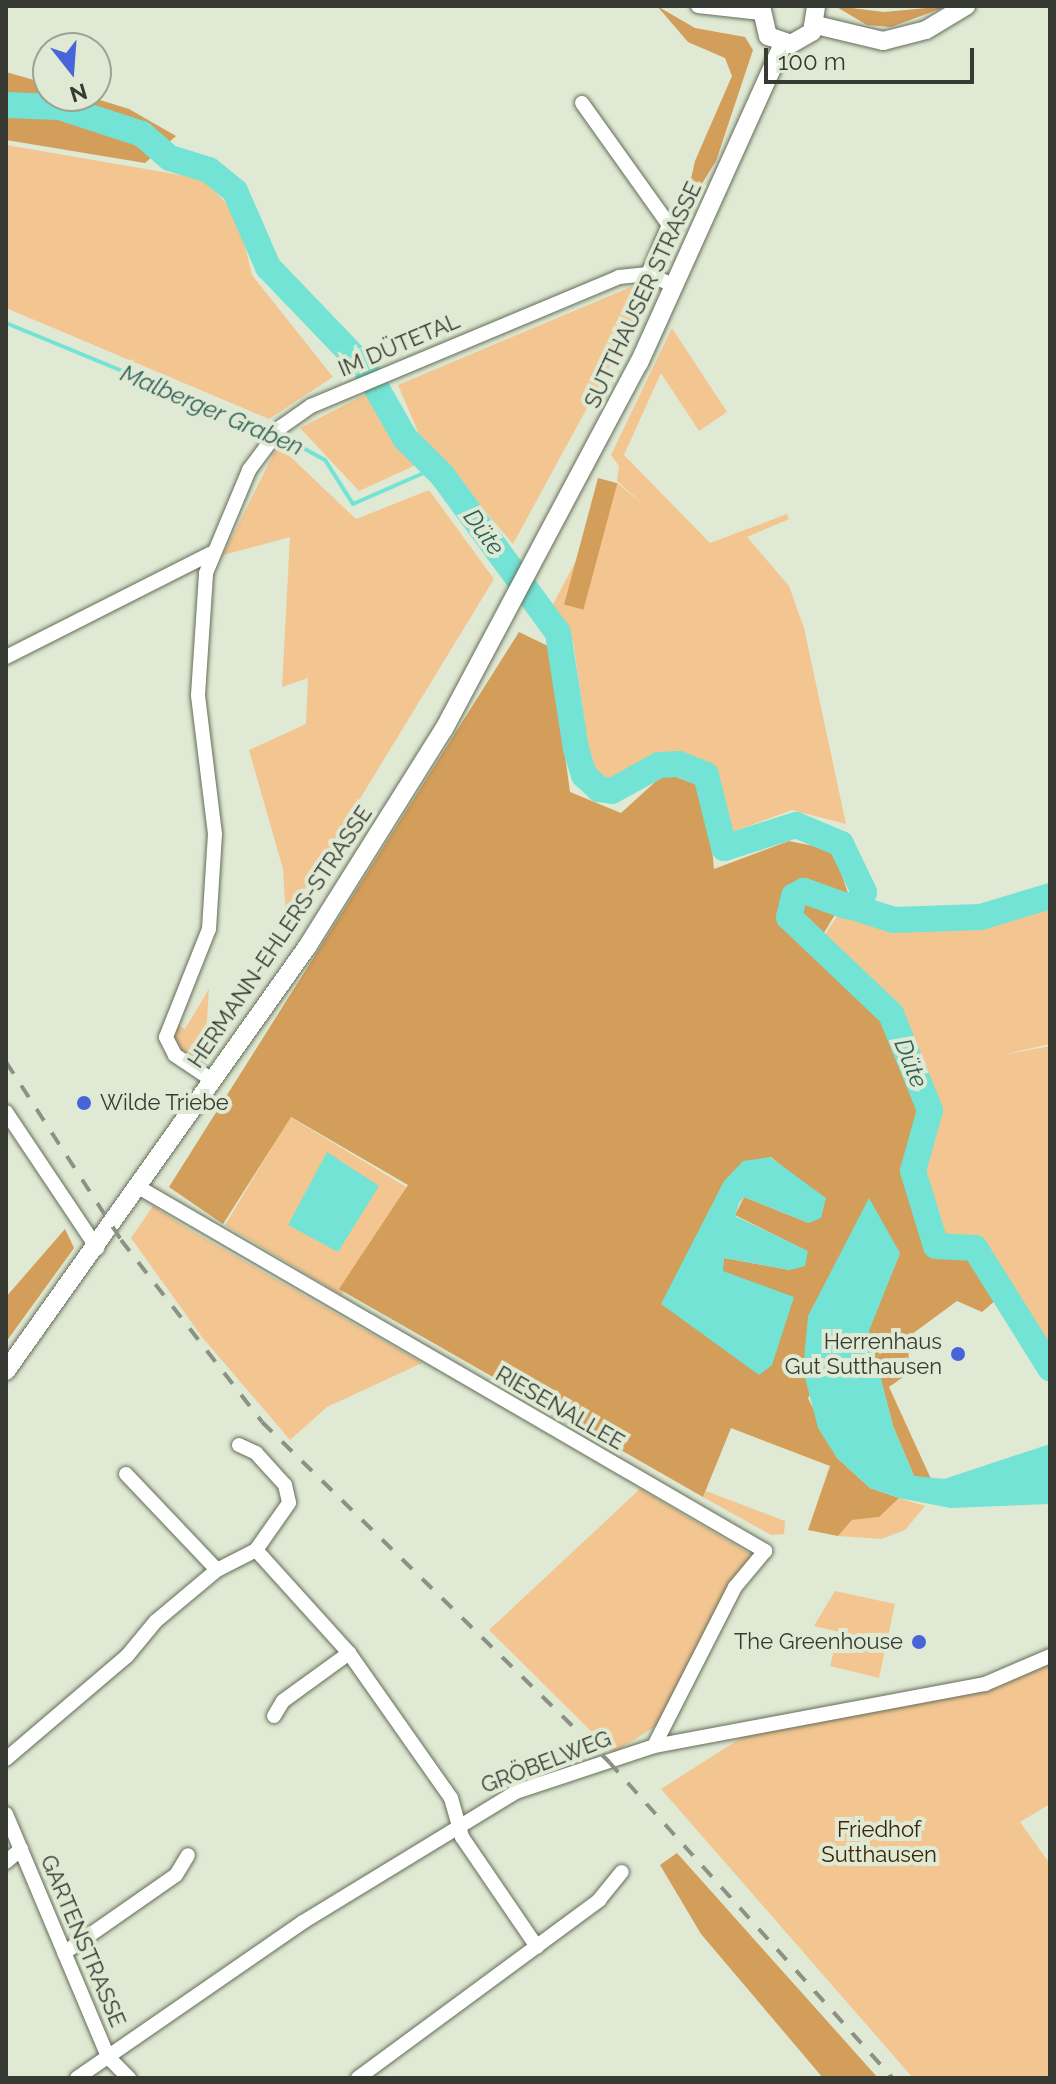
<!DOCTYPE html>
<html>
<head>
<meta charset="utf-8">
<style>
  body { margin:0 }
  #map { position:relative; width:1056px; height:2084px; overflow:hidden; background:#dfe9d3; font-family:Raleway,sans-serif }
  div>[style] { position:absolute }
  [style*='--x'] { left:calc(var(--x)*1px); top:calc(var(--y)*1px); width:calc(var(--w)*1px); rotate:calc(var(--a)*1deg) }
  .green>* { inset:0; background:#f3c691; transform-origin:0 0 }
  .forest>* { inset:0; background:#d39d5a; transform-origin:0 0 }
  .water>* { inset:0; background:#72e3d4 }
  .stream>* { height:4px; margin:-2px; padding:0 2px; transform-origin:2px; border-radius:2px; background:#72e3d4 }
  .river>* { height:26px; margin:-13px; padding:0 13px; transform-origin:13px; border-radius:13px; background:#72e3d4 }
  .roads { filter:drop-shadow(0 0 2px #646d59) drop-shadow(0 0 2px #646d59) }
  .minor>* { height:14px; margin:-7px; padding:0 7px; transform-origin:7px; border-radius:7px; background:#fff }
  .tertiary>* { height:18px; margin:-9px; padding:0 9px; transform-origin:9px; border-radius:9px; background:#fff }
  .rail>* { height:4px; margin-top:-2px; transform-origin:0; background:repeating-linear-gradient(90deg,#8b9283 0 14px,transparent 0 28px) }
  .dots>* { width:22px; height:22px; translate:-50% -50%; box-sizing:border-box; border:4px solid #dfe9d3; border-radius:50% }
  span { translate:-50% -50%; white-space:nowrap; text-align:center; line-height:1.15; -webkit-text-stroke:8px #dfe9d3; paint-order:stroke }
  .street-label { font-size:22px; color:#363a32 }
  .poi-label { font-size:22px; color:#363a32 }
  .left { translate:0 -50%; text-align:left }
  .right { translate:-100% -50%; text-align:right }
  .park-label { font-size:22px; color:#3b2506 }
  .water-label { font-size:24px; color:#2f5f59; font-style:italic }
  .frame { position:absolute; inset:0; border:8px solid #363a32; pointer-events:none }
  .north { position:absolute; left:32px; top:32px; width:80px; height:80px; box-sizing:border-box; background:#dfe9d3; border:2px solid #9ba393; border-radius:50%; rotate:163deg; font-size:22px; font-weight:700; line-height:32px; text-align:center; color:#363a32 }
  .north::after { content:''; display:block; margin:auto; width:28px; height:36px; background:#4765d9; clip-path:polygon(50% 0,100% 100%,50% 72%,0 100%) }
  .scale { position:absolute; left:764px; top:48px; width:210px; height:36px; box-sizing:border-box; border:4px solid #363a32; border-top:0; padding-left:10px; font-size:24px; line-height:28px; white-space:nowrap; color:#363a32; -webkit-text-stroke:6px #dfe9d3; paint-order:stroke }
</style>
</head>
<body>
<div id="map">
  <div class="green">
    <div style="clip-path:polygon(6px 145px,204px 179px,238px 216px,252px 275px,333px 377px,269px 419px,6px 308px)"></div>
    <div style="clip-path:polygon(638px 284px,649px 294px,513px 544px,419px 434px,398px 385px)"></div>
    <div style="clip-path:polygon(672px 328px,727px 412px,699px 431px,661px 373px,624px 455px,710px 543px,787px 514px,789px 519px,747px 537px,789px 586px,804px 628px,846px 824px,792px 810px,732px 832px,716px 770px,681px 753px,657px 754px,619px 779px,601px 779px,591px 767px,573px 641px,551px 608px,617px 483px,644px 505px,617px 481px,619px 466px,611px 455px)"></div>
    <div style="clip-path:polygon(368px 393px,416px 465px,359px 491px,300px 428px)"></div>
    <div style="clip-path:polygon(278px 445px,356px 519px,429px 490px,494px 579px,286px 920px,283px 869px,249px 750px,306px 724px,308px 678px,282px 687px,290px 537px,223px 555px)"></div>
    <div style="clip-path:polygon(1050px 907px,1050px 1044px,1002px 1055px,1050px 1046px,1050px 1348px,1044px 1353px,977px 1244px,939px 1243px,917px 1171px,934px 1110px,928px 1070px,899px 1006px,824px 936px,838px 915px,895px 932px,984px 928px)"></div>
    <div style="clip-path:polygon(209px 989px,206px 1036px,197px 1062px,178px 1050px,172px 1035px,176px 1024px,185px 1029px)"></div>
    <div style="left:290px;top:1117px;width:136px;height:126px;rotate:31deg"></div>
    <div style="clip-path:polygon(153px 1206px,190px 1230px,422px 1363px,327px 1407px,290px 1440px,202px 1337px,131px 1238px)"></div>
    <div style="clip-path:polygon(640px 1489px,752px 1555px,656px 1726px,613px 1753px,489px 1630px)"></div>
    <div style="clip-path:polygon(706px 1491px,785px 1521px,784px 1534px,771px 1535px,703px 1497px)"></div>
    <div style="clip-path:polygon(899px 1498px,925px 1506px,905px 1530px,881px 1539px,838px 1536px,852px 1520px,878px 1517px)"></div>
    <div style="clip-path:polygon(835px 1591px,895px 1604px,879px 1678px,830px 1666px,839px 1632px,814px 1626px)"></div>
    <div style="clip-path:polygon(1050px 1664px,1050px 1804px,1020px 1822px,1050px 1864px,1050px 2078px,913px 2078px,661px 1789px,744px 1736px,996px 1688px)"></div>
  </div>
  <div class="forest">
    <div style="clip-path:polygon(657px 6px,695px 28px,745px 37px,753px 50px,716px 161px,683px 214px,695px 161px,732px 76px,725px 58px,688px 42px)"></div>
    <div style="clip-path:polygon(835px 6px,884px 12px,948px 6px,891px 27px,867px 25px)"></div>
    <div style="clip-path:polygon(6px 72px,48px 84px,48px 96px,87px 96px,129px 109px,176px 136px,145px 163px,6px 140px)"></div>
    <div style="left:598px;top:478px;width:20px;height:131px;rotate:15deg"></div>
    <div style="clip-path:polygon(evenodd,519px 632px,550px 647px,570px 792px,621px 813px,665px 773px,706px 788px,714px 869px,789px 841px,833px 850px,848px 893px,822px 936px,875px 999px,913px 1072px,926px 1110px,911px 1170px,934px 1248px,976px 1252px,1004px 1293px,982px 1312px,957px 1301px,908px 1337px,909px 1373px,889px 1387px,931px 1479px,914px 1476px,893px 1426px,868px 1331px,900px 1253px,808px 1398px,837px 1458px,870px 1488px,899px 1498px,879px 1517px,852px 1520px,838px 1536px,808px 1530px,830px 1466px,731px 1428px,703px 1497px,339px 1289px,408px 1185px,291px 1117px,223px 1224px,169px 1187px,519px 632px,771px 1157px,795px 1178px,809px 1223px,744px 1197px,735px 1215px,807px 1251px,790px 1270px,724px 1258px,722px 1271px,724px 1181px,771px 1157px)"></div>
    <div style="clip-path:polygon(65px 1229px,74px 1248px,6px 1342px,6px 1297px)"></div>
    <div style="clip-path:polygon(677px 1853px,878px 2078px,879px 2078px,823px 2078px,701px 1934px,660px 1865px)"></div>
  </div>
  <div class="water">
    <div style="clip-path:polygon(327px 1152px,379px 1186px,338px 1252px,288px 1225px)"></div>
    <div style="clip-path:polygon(770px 1157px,826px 1198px,821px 1218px,809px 1223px,744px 1197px,739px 1203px,735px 1216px,808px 1251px,805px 1266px,790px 1270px,724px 1258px,723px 1271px,794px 1297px,772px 1365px,759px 1375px,661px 1304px,724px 1181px,743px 1161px)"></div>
    <div style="clip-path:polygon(869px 1198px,900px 1253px,869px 1331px,893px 1426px,914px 1476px,944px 1479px,1050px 1444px,1050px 1504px,951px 1508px,899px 1498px,870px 1488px,837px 1458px,818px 1428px,803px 1370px,808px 1316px)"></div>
  </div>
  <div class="stream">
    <div style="--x:6;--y:323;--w:302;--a:22.4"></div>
    <div style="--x:285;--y:438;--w:46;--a:28.8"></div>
    <div style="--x:325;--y:460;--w:52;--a:57.5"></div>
    <div style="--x:353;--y:504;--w:82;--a:-23.7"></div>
    <div style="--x:428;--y:471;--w:15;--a:16"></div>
  </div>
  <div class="river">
    <div style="--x:6;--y:105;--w:53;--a:2.2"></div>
    <div style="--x:59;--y:107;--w:87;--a:18"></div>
    <div style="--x:142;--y:134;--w:37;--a:41"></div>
    <div style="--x:170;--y:158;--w:41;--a:17.1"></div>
    <div style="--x:209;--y:170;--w:33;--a:39"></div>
    <div style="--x:235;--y:191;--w:83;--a:66.5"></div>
    <div style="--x:268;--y:267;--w:140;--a:46.2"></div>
    <div style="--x:365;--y:368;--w:81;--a:60.3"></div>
    <div style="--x:405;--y:438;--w:52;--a:45"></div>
    <div style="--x:442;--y:475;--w:196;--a:53.7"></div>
    <div style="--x:558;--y:633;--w:117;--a:81.2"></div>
    <div style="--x:576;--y:749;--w:27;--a:73"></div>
    <div style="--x:584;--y:775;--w:21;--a:43"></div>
    <div style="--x:599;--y:789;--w:13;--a:9"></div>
    <div style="--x:612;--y:791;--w:54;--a:-29"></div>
    <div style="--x:659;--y:765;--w:20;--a:-3"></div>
    <div style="--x:679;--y:764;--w:29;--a:22"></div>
    <div style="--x:706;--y:775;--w:75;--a:76.1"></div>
    <div style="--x:724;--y:848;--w:76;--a:-17.7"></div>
    <div style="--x:796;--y:825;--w:49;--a:22.9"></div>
    <div style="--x:841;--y:844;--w:53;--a:64.4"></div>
    <div style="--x:864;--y:892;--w:12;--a:110"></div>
    <div style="--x:860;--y:903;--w:14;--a:168"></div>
    <div style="--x:846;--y:906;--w:45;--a:-160.3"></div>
    <div style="--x:804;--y:891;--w:11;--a:153"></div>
    <div style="--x:794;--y:896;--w:22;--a:103"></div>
    <div style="--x:789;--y:917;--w:141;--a:43.6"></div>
    <div style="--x:891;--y:1014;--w:104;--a:67.9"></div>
    <div style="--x:930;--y:1110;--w:63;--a:105.6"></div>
    <div style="--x:913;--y:1171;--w:78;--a:73"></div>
    <div style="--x:936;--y:1246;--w:39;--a:3"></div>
    <div style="--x:975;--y:1248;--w:142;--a:58"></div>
    <div style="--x:853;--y:907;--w:43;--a:17.6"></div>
    <div style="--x:894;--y:920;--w:87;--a:-2"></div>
    <div style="--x:981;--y:917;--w:72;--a:-16.9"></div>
  </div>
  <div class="roads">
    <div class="minor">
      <div style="--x:698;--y:6;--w:61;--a:6.5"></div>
      <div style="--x:582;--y:103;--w:150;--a:54.5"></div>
      <div style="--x:669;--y:225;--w:53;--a:113.2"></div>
      <div style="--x:6;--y:657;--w:229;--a:-26.8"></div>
      <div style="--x:212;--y:1080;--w:45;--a:-146"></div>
      <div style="--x:175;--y:1055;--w:20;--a:-117"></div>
      <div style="--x:166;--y:1037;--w:116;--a:-68.3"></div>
      <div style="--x:209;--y:929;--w:95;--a:-86.4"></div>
      <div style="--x:215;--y:834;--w:140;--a:-97"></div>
      <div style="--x:198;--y:695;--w:122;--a:-86.2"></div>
      <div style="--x:206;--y:573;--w:112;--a:-67.3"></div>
      <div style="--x:249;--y:470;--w:54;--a:-53.3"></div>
      <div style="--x:281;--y:427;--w:37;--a:-35"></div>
      <div style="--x:311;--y:406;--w:334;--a:-22.7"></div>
      <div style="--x:619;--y:277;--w:29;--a:-6"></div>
      <div style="--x:648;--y:274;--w:30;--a:24"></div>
      <div style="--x:6;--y:1112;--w:164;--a:56.2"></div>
      <div style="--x:140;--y:1188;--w:723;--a:30.15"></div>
      <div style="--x:765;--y:1551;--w:47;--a:129.8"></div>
      <div style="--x:735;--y:1587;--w:178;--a:117"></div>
      <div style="--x:239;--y:1445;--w:19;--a:25"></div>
      <div style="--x:256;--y:1453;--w:43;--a:47.8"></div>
      <div style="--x:285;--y:1485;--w:18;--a:77"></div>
      <div style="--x:289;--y:1503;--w:57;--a:125.1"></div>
      <div style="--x:126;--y:1474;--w:132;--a:46.5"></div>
      <div style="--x:274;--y:1716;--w:17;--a:-59"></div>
      <div style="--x:283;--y:1701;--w:82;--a:-36"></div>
      <div style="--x:6;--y:1759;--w:159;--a:-40.4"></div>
      <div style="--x:127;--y:1656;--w:45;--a:-50.4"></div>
      <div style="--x:156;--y:1621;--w:80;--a:-39.9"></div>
      <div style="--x:217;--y:1570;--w:44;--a:-27.1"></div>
      <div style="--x:256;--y:1550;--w:139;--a:47.9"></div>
      <div style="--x:349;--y:1653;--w:177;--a:54.9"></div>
      <div style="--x:451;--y:1798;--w:41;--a:74.2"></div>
      <div style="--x:462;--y:1837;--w:133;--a:55.7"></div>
      <div style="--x:6;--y:1814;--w:264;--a:67.2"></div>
      <div style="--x:108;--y:2057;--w:30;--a:45"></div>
      <div style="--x:6;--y:1862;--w:20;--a:-41"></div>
      <div style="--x:64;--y:1953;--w:136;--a:-34.9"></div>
      <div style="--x:176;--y:1875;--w:23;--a:-59"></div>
      <div style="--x:77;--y:2078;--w:275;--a:-34.6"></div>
      <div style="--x:303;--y:1922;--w:250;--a:-31.4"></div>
      <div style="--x:516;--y:1792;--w:145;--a:-18.4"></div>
      <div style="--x:654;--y:1746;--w:337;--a:-10.6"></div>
      <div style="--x:985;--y:1684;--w:71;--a:-23.3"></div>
      <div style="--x:358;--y:2078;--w:300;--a:-36.4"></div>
      <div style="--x:599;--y:1900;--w:36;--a:-51"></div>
    </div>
    <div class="tertiary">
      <div style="--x:761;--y:6;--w:31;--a:77"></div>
      <div style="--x:768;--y:36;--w:24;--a:19"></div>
      <div style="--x:791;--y:44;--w:24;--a:-30"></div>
      <div style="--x:812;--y:32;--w:26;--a:-81"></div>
      <div style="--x:816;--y:25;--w:69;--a:13.4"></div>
      <div style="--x:883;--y:41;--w:44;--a:-14.3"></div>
      <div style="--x:926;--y:30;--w:47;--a:-31"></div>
      <div style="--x:6;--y:1371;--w:520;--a:-54.63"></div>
      <div style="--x:307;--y:947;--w:257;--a:-57.9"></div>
      <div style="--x:444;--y:729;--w:415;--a:-62"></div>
      <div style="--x:639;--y:363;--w:350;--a:-65.7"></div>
    </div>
  </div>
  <div class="rail">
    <div style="--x:6;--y:1062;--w:212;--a:57.1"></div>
    <div style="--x:121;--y:1240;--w:230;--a:52.2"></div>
    <div style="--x:262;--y:1422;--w:486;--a:44.4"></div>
    <div style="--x:609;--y:1762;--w:425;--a:48.1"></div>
  </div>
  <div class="dots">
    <div style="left:84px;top:1103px;background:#4765d9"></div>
    <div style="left:958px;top:1354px;background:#4765d9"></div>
    <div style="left:919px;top:1642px;background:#4765d9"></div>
  </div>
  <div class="street-label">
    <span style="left:643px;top:295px;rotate:-65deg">SUTTHAUSER STRASSE</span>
    <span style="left:399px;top:345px;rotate:-23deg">IM DÜTETAL</span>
    <span style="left:280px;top:937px;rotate:-56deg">HERMANN-EHLERS-STRASSE</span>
    <span style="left:560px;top:1408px;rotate:30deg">RIESENALLEE</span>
    <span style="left:546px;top:1762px;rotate:-21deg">GRÖBELWEG</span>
    <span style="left:83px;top:1941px;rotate:67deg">GARTENSTRASSE</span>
  </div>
  <div class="poi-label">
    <span class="left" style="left:100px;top:1103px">Wilde Triebe</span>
    <span class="right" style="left:942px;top:1354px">Herrenhaus<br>Gut Sutthausen</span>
    <span class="right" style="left:903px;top:1642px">The Greenhouse</span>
  </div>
  <div class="park-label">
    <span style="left:879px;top:1842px">Friedhof<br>Sutthausen</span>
  </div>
  <div class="water-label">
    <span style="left:212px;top:410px;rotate:23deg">Malberger Graben</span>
    <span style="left:484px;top:532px;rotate:54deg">Düte</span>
    <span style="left:911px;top:1063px;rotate:68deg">Düte</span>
  </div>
  <div class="frame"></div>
  <div class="north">N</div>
  <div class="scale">100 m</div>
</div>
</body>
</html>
